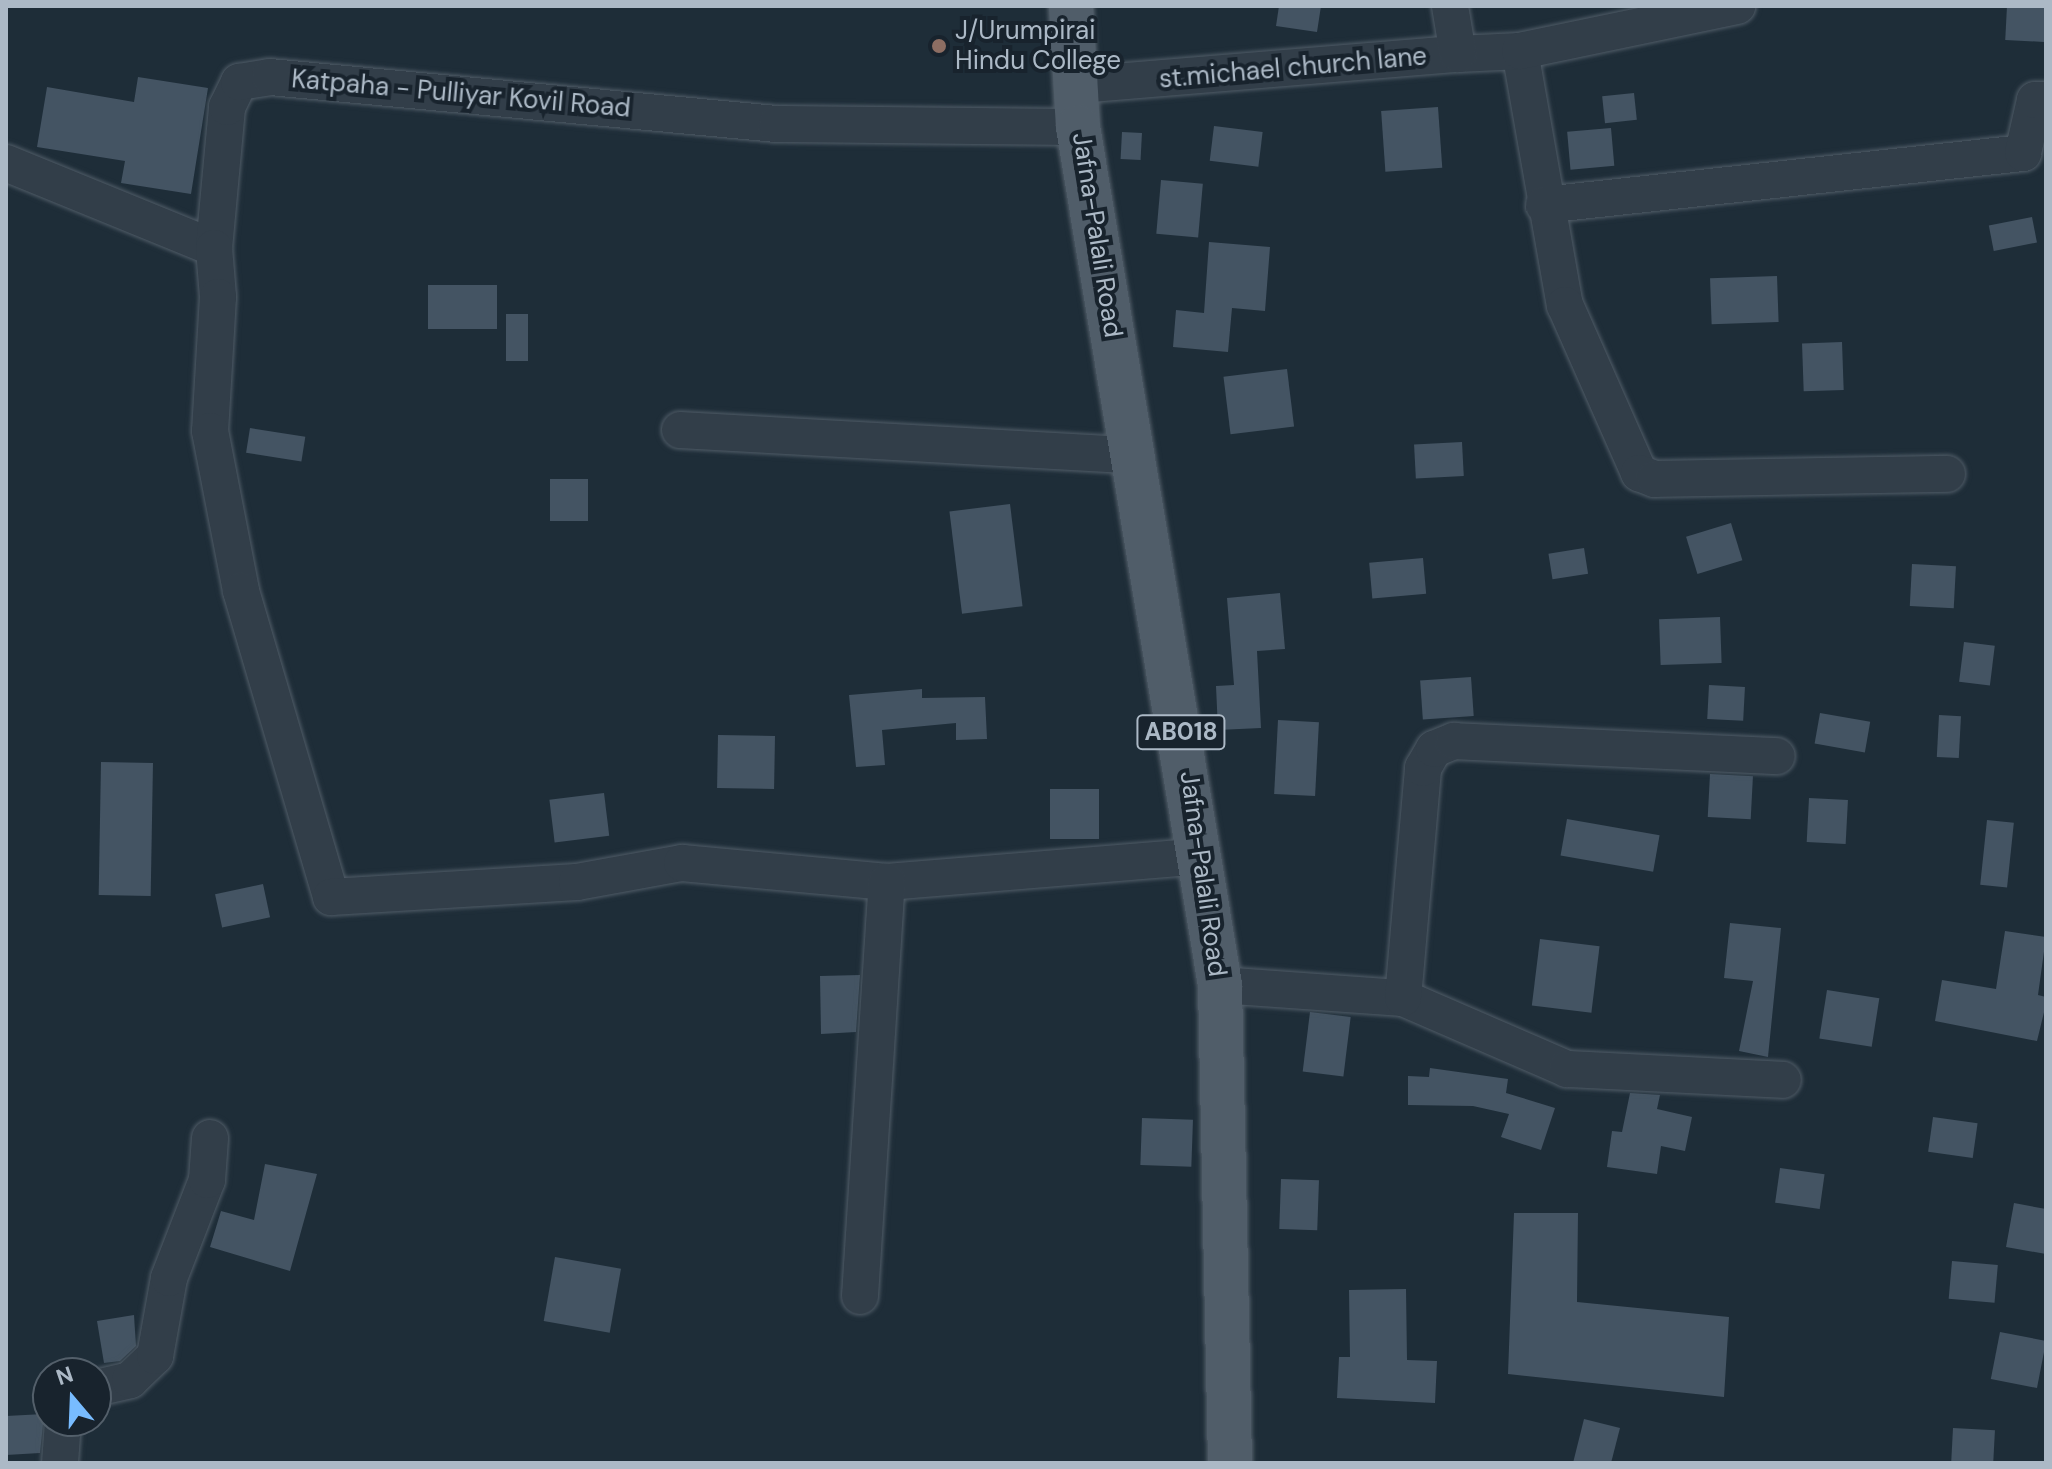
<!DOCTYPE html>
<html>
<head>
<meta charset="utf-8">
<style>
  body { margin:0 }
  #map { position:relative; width:2052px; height:1469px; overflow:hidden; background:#1e2d38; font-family:"DM Sans",sans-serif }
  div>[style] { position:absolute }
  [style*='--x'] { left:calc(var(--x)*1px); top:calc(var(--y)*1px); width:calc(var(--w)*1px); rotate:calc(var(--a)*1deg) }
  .building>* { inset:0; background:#445463; transform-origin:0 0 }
  .roads { filter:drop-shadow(0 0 2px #505c67) drop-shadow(0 0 2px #505c67) }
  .minor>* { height:36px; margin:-18px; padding:0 18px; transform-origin:18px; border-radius:18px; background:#323e49 }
  .major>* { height:44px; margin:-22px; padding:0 22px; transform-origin:22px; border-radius:22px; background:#505d69 }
  .dots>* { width:22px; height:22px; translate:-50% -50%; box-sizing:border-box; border:4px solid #18232d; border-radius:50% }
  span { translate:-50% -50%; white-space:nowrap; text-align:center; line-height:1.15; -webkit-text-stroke:8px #18232d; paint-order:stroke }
  .shield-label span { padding:2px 6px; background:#18232d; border:2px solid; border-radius:6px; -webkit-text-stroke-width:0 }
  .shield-label { font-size:24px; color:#acb9c6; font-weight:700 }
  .poi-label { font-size:26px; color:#acb9c6 }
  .left { translate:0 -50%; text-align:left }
  .street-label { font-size:26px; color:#acb9c6 }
  .frame { position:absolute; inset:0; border:8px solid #acb9c6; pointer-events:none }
  .north { position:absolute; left:32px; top:1357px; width:80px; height:80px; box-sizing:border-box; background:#18232d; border:2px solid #535f6a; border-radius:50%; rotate:341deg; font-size:22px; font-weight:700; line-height:32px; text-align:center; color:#acb9c6 }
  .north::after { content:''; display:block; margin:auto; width:28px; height:36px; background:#78bcff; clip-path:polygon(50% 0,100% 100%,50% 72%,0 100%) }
</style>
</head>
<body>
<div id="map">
  <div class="building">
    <div style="clip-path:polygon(1279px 6px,1321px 6px,1317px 32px,1276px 26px)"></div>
    <div style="left:2007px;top:6px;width:39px;height:34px;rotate:3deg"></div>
    <div style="clip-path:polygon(138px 77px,208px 88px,191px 194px,121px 183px,125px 161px,37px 147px,47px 87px,134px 102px)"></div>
    <div style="left:1634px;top:93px;width:27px;height:32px;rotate:84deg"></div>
    <div style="left:1438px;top:107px;width:61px;height:57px;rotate:86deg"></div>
    <div style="left:1214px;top:126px;width:49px;height:35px;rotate:7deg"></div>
    <div style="left:1611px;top:128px;width:38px;height:44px;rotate:85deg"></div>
    <div style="left:1122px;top:132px;width:20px;height:27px;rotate:3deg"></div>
    <div style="left:1161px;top:180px;width:42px;height:54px;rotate:5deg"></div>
    <div style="left:2032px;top:217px;width:26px;height:44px;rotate:79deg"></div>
    <div style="clip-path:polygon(1209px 242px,1270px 247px,1265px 311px,1232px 308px,1228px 352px,1173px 347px,1176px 310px,1204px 313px)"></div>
    <div style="left:1777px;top:276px;width:46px;height:67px;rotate:88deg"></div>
    <div style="left:497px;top:285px;width:44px;height:69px;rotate:90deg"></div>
    <div style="left:506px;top:314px;width:22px;height:47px"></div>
    <div style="left:1842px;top:342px;width:48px;height:40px;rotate:88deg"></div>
    <div style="left:1287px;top:369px;width:58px;height:64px;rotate:83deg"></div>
    <div style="left:250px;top:428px;width:56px;height:25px;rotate:9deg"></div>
    <div style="left:1462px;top:442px;width:34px;height:48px;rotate:87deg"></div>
    <div style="left:550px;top:479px;width:38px;height:42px"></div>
    <div style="left:1010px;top:504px;width:103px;height:61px;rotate:83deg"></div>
    <div style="left:1731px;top:523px;width:39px;height:47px;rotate:73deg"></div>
    <div style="left:1584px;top:548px;width:26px;height:36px;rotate:81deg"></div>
    <div style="left:1423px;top:558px;width:36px;height:54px;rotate:85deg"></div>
    <div style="left:1912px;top:564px;width:44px;height:42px;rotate:3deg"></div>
    <div style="clip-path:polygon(1280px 593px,1285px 649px,1257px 651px,1261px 728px,1218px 730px,1216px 686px,1234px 685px,1227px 598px)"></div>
    <div style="left:1720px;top:617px;width:46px;height:61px;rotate:88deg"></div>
    <div style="left:1964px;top:642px;width:31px;height:40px;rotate:7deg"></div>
    <div style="left:1471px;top:677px;width:39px;height:51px;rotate:86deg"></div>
    <div style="left:1709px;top:685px;width:36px;height:34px;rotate:3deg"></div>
    <div style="clip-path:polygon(922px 689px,922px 698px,985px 697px,987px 739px,956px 740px,956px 723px,882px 730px,885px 765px,856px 767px,849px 695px)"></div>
    <div style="left:1820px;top:713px;width:51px;height:31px;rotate:10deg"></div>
    <div style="left:1939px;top:715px;width:22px;height:42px;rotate:3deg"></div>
    <div style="left:1278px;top:720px;width:41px;height:74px;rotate:3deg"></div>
    <div style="left:718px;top:735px;width:57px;height:53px;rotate:1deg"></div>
    <div style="left:101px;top:762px;width:52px;height:133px;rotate:1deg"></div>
    <div style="left:1710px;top:774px;width:43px;height:43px;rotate:3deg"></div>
    <div style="left:1050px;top:789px;width:49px;height:50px"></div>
    <div style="left:604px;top:793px;width:43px;height:55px;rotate:83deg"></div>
    <div style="left:1809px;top:798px;width:39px;height:44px;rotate:3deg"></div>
    <div style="left:1567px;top:819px;width:94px;height:37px;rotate:10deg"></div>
    <div style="left:1987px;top:820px;width:27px;height:65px;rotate:6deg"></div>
    <div style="left:263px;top:884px;width:34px;height:49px;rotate:78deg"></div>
    <div style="clip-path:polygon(1730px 923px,1781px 928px,1768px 1057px,1739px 1051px,1753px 981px,1724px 978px)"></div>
    <div style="clip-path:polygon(2005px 931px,2046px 937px,2038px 995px,2046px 997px,2046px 1004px,2037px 1041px,1935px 1021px,1942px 980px,1996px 989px)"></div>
    <div style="left:1540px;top:939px;width:60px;height:67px;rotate:7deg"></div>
    <div style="clip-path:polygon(860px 975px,856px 1032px,821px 1034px,820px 976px)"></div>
    <div style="left:1827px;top:990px;width:53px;height:49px;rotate:9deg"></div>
    <div style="left:1310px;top:1012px;width:41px;height:60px;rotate:7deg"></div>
    <div style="clip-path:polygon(1430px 1068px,1508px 1079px,1506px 1093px,1555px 1108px,1541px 1150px,1501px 1137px,1509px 1114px,1473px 1106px,1408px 1105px,1408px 1076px,1429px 1077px)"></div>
    <div style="clip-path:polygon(1630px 1093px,1660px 1095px,1657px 1109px,1692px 1117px,1685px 1151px,1661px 1146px,1657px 1174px,1607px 1167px,1612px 1131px,1622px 1132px)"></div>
    <div style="left:1933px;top:1117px;width:45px;height:35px;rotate:8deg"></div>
    <div style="left:1142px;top:1118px;width:51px;height:47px;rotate:2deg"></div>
    <div style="clip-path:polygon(265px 1164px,317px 1174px,290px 1271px,210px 1247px,221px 1211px,254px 1220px)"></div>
    <div style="left:1780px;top:1168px;width:45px;height:35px;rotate:8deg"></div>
    <div style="left:1281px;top:1179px;width:38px;height:50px;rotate:2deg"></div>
    <div style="clip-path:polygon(2014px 1203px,2046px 1209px,2046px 1254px,2006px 1247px)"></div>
    <div style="clip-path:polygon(1514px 1213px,1578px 1213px,1577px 1302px,1729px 1317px,1724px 1397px,1508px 1374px)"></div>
    <div style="left:555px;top:1257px;width:67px;height:65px;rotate:10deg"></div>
    <div style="left:1952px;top:1261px;width:46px;height:38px;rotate:5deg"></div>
    <div style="clip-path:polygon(1406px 1289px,1407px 1360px,1437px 1361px,1435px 1403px,1337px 1398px,1339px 1357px,1350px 1357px,1349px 1290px)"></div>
    <div style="clip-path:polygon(134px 1315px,136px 1346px,120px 1361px,104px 1363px,97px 1321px)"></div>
    <div style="left:2000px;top:1332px;width:47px;height:48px;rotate:11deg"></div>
    <div style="clip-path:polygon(44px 1414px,40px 1453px,6px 1455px,6px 1416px)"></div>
    <div style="clip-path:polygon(1584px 1419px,1620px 1428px,1611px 1463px,1573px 1463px)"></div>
    <div style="left:1953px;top:1428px;width:42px;height:35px;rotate:3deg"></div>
  </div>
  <div class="roads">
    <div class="minor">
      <div style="--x:1520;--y:51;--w:258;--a:80"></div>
      <div style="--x:1565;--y:305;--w:184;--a:66.2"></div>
      <div style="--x:1639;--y:473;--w:17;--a:21"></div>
      <div style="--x:1655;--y:479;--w:292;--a:-1"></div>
      <div style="--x:1458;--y:54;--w:62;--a:-2.8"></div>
      <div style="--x:1520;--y:51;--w:222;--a:-11.7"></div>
      <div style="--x:1078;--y:85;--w:381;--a:-4.7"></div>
      <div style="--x:1458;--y:54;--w:49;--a:-99.5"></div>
      <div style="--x:6;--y:163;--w:225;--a:22.2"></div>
      <div style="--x:214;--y:248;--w:142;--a:-84.7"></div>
      <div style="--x:227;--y:107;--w:28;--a:-64"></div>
      <div style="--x:239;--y:82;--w:31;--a:-9"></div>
      <div style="--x:270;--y:77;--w:509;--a:5.3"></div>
      <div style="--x:777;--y:124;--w:301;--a:0.6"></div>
      <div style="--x:1544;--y:205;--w:482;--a:-6.2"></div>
      <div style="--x:2023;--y:153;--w:54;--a:-77.2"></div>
      <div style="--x:2035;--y:100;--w:11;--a:0"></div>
      <div style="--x:214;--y:248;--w:49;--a:85.3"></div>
      <div style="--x:218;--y:297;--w:134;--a:93.4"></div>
      <div style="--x:210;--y:431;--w:163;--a:79"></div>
      <div style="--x:241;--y:591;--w:319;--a:73.6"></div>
      <div style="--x:331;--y:897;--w:246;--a:-3.5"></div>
      <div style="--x:577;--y:882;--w:107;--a:-10.3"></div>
      <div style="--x:682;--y:863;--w:206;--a:5.3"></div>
      <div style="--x:887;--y:882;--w:316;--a:-4.7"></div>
      <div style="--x:680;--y:430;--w:455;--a:3.2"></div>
      <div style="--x:1220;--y:985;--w:183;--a:4.1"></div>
      <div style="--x:1403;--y:998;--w:179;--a:23.4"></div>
      <div style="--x:1567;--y:1069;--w:216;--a:2.9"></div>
      <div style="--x:1403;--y:998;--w:231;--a:-85"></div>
      <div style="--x:1423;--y:768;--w:22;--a:-60"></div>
      <div style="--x:1434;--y:749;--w:22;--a:-22"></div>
      <div style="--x:1454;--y:741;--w:323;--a:2.7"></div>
      <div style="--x:860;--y:1296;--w:415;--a:-86.3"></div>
      <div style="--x:96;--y:1388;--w:35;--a:-13"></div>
      <div style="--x:130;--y:1380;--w:35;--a:-44"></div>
      <div style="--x:155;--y:1356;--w:79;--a:-79.8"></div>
      <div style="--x:169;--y:1278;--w:105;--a:-68.8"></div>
      <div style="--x:207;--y:1180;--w:42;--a:-85.9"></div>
      <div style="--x:60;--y:1463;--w:42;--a:-85.9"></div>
    </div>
    <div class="major">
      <div style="--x:1071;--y:6;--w:121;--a:86.7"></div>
      <div style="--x:1078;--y:127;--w:870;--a:80.6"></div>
      <div style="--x:1220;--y:985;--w:478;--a:88.8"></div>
    </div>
  </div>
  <div class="dots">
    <div style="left:939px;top:46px;background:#8d6e63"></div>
  </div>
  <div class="shield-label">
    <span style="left:1181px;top:732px">AB018</span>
  </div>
  <div class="poi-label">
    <span class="left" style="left:955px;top:46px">J/Urumpirai<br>Hindu College</span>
  </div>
  <div class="street-label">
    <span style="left:1293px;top:68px;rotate:-5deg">st.michael church lane</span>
    <span style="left:461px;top:94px;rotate:5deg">Katpaha - Pulliyar Kovil Road</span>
    <span style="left:1097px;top:235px;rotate:81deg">Jafna-Palali Road</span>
    <span style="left:1203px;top:874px;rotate:82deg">Jafna-Palali Road</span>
  </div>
  <div class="frame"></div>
  <div class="north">N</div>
</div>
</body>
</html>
